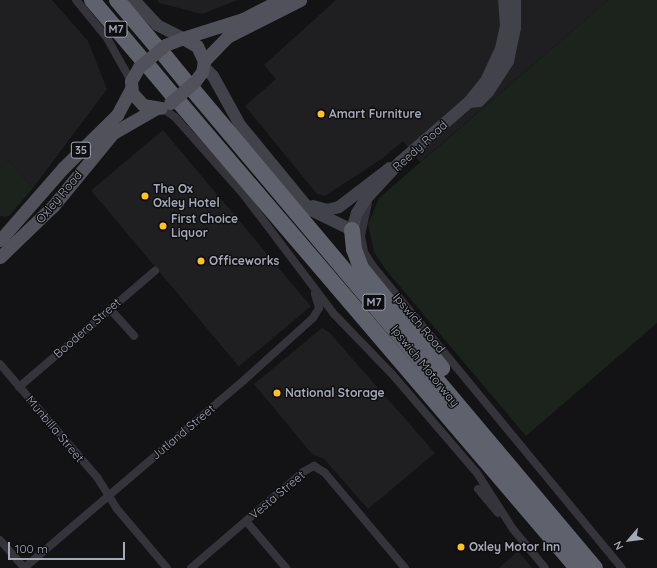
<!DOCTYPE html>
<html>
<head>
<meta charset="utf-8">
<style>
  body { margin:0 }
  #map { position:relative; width:657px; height:568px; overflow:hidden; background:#131315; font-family:Quicksand,sans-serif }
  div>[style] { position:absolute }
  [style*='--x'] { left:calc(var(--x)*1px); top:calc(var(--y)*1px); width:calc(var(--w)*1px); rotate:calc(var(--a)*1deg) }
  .built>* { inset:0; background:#1f1f22; transform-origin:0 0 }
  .green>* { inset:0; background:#1b231c }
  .street>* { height:8px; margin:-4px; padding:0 4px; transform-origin:4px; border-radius:4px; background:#34343a }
  .secondary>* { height:12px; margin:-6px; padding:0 6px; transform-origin:6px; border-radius:6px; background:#42434a }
  .primary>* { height:13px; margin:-6.5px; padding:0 6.5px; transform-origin:6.5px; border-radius:6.5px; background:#50515a }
  .highway>* { height:16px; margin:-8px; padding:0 8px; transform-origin:8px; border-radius:8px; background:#5f626c }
  .primary-bridge>* { height:13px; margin:-6.5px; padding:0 6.5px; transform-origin:6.5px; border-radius:6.5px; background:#50515a }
  .dots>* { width:11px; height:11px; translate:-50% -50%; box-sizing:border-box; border:2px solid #0e0e10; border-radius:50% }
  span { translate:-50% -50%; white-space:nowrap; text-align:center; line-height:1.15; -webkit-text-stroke:3px #0e0e10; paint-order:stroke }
  .shield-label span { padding:1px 3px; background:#0e0e10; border:1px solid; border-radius:3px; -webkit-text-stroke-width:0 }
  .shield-label { font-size:11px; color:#a4a8b7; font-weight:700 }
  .poi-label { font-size:12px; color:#a4a8b7; font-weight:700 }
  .left { translate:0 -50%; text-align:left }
  .street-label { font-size:12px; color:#a4a8b7 }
  .north { position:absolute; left:609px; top:520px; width:40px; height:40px; -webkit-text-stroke:3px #0e0e10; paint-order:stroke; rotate:242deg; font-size:11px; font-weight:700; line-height:16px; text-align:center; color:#a4a8b7 }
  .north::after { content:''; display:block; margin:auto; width:14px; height:18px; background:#a4a8b7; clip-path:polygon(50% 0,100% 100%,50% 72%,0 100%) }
  .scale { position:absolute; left:8px; top:542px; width:117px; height:18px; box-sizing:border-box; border:2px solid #a4a8b7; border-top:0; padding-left:5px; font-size:12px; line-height:14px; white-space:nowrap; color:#a4a8b7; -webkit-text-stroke:3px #0e0e10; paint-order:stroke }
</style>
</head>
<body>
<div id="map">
  <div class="built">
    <div style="clip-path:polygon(0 0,52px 0,88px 41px,107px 89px,33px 188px,9px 161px,0 169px)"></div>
    <div style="clip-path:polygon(157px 0,238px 0,202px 14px,159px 3px)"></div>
    <div style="clip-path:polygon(336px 0,608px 0,420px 162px,403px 141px,383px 158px,325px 196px,317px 194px,245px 106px,276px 79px,264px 65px)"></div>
    <div style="left:163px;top:130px;width:230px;height:94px;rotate:50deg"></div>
    <div style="clip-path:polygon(322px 328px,329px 332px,435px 453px,368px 509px,324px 459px,312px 454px,254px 384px)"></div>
    <div style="clip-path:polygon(518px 551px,532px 568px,499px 568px)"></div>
  </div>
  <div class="green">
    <div style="clip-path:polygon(608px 0,657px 0,657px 323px,526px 436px,386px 270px,374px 252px,368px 224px,379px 198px)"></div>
    <div style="clip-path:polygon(9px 161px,33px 188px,9px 216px,4px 217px,0 216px,0 169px)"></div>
  </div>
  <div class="street">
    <div style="--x:76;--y:0;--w:49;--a:50.8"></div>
    <div style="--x:107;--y:38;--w:49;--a:60.8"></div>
    <div style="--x:162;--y:108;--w:16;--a:35"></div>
    <div style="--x:175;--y:117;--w:104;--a:48.5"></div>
    <div style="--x:244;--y:195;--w:149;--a:52.9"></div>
    <div style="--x:334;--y:314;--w:83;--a:46"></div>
    <div style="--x:392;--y:374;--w:130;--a:49.4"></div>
    <div style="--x:477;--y:473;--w:67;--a:57.3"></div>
    <div style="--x:513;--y:529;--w:50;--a:50.6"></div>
    <div style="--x:368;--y:203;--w:34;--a:102"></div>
    <div style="--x:361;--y:236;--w:16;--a:79"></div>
    <div style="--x:364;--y:252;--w:15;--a:58"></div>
    <div style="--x:372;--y:265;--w:393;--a:50.5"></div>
    <div style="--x:110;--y:309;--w:36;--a:48"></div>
    <div style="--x:0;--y:364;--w:149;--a:49.4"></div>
    <div style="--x:97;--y:477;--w:38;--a:58"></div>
    <div style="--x:117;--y:509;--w:77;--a:49.7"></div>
    <div style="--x:19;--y:387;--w:179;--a:-40.5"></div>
    <div style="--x:478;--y:489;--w:31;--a:50"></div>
    <div style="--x:246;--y:521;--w:62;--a:49.6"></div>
    <div style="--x:0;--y:540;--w:37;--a:49"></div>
    <div style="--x:24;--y:568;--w:288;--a:-40.5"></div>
    <div style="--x:243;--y:381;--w:94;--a:-42"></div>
    <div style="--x:313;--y:318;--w:12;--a:-59"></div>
    <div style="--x:319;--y:308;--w:15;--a:-106"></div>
    <div style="--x:191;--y:568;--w:148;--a:-40.6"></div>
    <div style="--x:303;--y:472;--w:13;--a:-29"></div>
    <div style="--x:314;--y:466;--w:13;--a:32"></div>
    <div style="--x:325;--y:473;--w:124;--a:49.9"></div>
  </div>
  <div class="secondary">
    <div style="--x:134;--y:0;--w:34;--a:47"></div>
    <div style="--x:157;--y:25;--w:28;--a:27"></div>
    <div style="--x:204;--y:67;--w:13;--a:45"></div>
    <div style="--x:213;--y:76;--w:56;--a:61.1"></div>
    <div style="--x:240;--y:125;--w:109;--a:50.6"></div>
    <div style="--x:309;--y:209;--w:48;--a:26"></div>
    <div style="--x:352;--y:230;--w:18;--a:-74"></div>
    <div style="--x:357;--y:213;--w:15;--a:-58"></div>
    <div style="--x:365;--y:200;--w:52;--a:-47.4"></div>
    <div style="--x:400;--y:162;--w:91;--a:-41"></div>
    <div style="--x:469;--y:102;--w:27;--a:-51"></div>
    <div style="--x:486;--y:81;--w:35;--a:-65"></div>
    <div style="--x:501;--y:49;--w:24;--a:-78"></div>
    <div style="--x:506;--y:26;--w:26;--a:-94"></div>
    <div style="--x:469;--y:102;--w:10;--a:-6"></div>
    <div style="--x:479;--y:101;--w:13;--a:-45"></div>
    <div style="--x:488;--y:92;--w:37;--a:-57"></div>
    <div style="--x:508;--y:61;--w:34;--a:-78"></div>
    <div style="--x:515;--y:28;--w:28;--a:-90"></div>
    <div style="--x:313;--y:206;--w:15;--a:16"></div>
    <div style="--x:327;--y:210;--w:12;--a:-14"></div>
    <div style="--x:339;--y:207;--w:64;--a:-37.4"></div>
  </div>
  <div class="primary">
    <div style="--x:183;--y:38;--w:63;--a:-17.6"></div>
    <div style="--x:243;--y:19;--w:42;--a:-27.2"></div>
    <div style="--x:165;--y:45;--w:19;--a:-21"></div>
    <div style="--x:183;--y:38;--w:16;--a:30"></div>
    <div style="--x:197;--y:46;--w:17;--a:65"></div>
    <div style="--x:204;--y:61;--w:11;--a:100"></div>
    <div style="--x:202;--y:72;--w:11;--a:128"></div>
    <div style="--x:204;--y:61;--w:33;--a:-46"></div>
    <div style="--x:227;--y:37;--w:82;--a:-26.9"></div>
    <div style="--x:139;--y:67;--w:16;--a:120"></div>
    <div style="--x:131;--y:81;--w:12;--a:85"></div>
    <div style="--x:132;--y:93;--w:16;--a:47"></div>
    <div style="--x:143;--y:105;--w:18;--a:9"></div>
    <div style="--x:0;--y:240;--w:96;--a:-48.8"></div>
    <div style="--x:63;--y:168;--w:76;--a:-44.5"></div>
    <div style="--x:117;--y:115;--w:30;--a:-62"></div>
    <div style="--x:0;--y:257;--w:74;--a:-43.9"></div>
    <div style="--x:53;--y:206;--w:94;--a:-50.6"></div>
    <div style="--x:113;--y:133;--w:48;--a:-29.7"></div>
  </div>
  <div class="highway">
    <div style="--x:92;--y:0;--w:75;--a:49.9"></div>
    <div style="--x:117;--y:0;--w:59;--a:49.8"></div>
    <div style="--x:165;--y:56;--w:33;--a:51"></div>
    <div style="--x:150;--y:68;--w:34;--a:50"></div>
    <div style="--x:194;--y:91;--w:623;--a:49.95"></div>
    <div style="--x:180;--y:103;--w:611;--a:49.51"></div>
    <div style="--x:352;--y:230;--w:19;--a:84"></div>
    <div style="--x:354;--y:249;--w:20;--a:70"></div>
    <div style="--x:361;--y:268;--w:129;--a:51"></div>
  </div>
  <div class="primary-bridge">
    <div style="--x:139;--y:67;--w:34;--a:-40"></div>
    <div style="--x:170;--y:103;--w:33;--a:-41"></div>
  </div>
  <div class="dots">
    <div style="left:321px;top:114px;background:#ffc221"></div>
    <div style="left:145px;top:196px;background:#ffc221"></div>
    <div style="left:163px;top:226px;background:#ffc221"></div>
    <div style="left:201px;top:261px;background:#ffc221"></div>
    <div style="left:277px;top:393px;background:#ffc221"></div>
    <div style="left:461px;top:547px;background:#ffc221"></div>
  </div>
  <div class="shield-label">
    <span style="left:116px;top:29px">M7</span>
    <span style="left:81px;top:150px">35</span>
    <span style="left:374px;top:302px">M7</span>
  </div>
  <div class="poi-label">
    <span class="left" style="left:329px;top:114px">Amart Furniture</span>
    <span class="left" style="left:153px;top:196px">The Ox<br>Oxley Hotel</span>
    <span class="left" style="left:171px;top:226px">First Choice<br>Liquor</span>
    <span class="left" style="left:209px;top:261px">Officeworks</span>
    <span class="left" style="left:285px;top:393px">National Storage</span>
    <span class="left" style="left:469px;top:547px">Oxley Motor Inn</span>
  </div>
  <div class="street-label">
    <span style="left:420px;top:146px;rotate:-42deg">Reedy Road</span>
    <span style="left:59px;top:197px;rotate:-50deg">Oxley Road</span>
    <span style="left:419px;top:323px;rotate:50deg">Ipswich Road</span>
    <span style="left:87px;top:328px;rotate:-41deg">Boodera Street</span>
    <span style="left:425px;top:366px;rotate:51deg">Ipswich Motorway</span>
    <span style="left:55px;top:429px;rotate:50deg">Munbilla Street</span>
    <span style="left:183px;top:432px;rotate:-40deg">Jutland Street</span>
    <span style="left:277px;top:495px;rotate:-40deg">Vesta Street</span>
  </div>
  <div class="north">N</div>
  <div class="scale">100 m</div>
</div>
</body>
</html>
